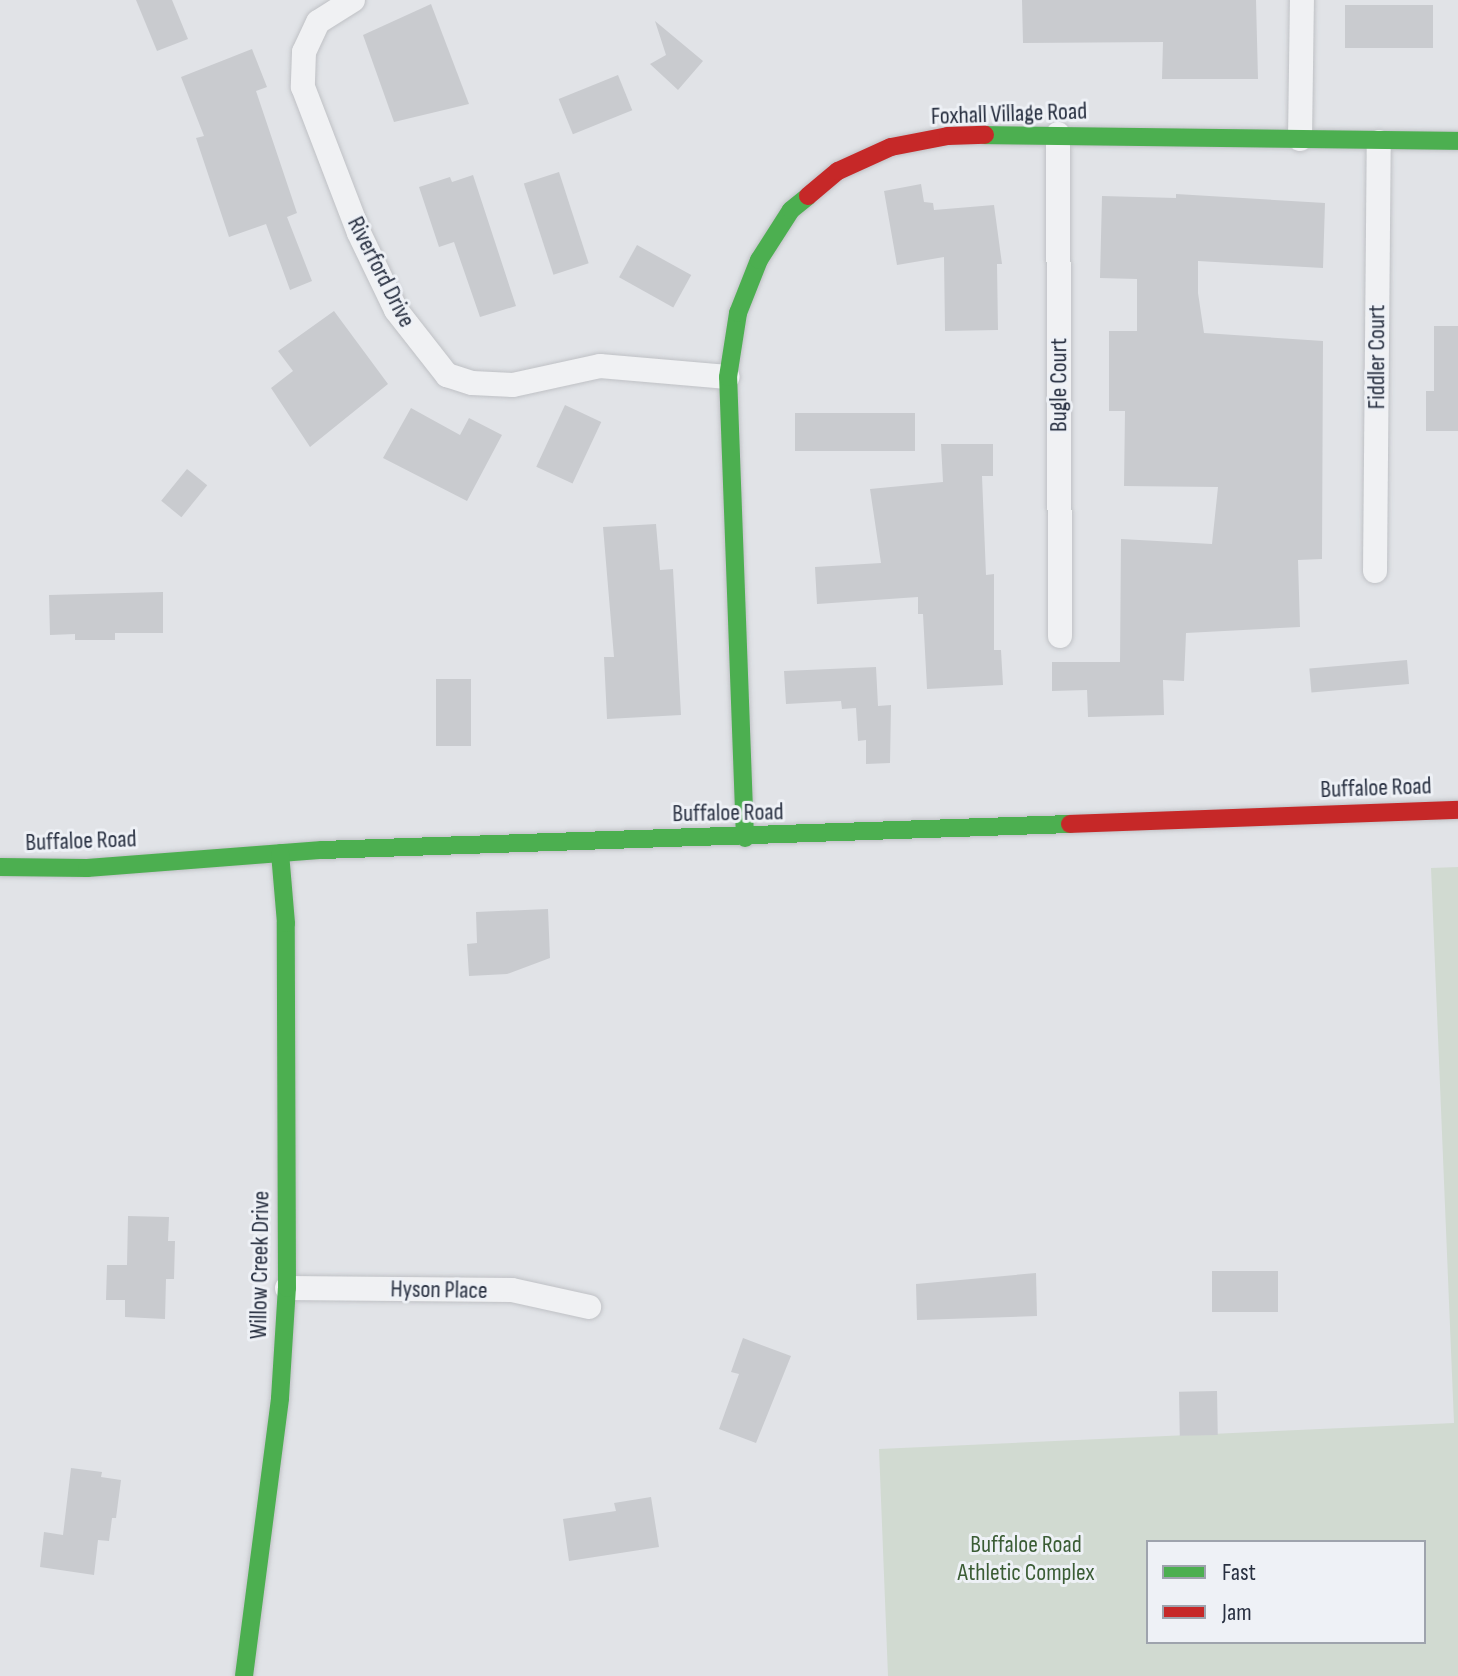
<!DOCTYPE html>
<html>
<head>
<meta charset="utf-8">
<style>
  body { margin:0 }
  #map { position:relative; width:1458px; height:1676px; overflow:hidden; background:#e1e3e7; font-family:"Sofia Sans Condensed",sans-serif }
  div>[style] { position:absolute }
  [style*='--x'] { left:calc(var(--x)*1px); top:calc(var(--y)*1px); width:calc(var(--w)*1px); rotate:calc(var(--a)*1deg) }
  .green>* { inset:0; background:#d1dad1 }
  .building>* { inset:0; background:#c9cbcf; transform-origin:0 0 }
  .roads { filter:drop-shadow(0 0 2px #bfc1c5) drop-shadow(0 0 2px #bfc1c5) }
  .street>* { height:24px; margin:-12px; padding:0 12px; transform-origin:12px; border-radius:12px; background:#f0f1f3 }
  .fast>* { height:18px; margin:-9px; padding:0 9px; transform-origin:9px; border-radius:9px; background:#4caf50 }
  .jam>* { height:18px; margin:-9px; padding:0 9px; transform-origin:9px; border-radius:9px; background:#c62828 }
  span { translate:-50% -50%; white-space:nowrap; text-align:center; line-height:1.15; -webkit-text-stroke:6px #eef1f6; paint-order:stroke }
  .street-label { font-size:24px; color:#272f40 }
  .park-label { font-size:24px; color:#3a5c34 }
  .legend { position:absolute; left:1146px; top:1540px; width:280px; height:104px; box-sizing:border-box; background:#eef1f6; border:2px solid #9ea3ad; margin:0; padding:10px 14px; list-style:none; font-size:24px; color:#272f40 }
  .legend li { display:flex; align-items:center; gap:16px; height:40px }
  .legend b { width:40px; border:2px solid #9ea3ad }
</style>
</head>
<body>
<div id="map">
  <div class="green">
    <div style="clip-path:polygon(evenodd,1458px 867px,1458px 1676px,888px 1676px,879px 1449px,1454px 1423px,1431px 868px,1458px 867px,1148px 1542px,1424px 1542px,1424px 1642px,1148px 1642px,1148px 1542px)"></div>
  </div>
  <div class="building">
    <div style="clip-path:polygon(136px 0,172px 0,188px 39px,157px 51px)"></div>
    <div style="clip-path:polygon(1022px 0,1256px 0,1258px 79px,1162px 79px,1163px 42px,1023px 43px)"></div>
    <div style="clip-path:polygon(431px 4px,469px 104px,394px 122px,363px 35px)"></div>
    <div style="left:1345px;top:5px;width:88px;height:43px"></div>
    <div style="clip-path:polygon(655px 21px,703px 61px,678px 90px,650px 64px,666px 55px)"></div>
    <div style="clip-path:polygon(252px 49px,267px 87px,256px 91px,297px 213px,287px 217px,312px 281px,290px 290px,266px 224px,229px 237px,196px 138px,204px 136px,181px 77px)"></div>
    <div style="left:618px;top:75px;width:38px;height:64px;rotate:68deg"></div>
    <div style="left:559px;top:172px;width:96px;height:37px;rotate:72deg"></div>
    <div style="clip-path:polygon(473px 175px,516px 306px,480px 317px,454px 242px,439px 247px,419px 187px,450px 177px,452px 182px)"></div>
    <div style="clip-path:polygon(921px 184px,924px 202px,933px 203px,934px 210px,994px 205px,1002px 264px,997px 264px,998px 330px,945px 331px,944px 257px,897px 265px,884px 191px)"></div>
    <div style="clip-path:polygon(1176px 194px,1325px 203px,1323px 268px,1198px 261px,1198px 293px,1204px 333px,1323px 341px,1322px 559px,1298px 560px,1300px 627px,1186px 633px,1184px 681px,1163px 680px,1164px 715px,1088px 717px,1087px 690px,1052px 691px,1052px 662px,1120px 662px,1121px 539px,1212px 544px,1218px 487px,1124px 486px,1125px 411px,1109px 411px,1109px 331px,1137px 331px,1137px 279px,1100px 278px,1102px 196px,1176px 198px)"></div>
    <div style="left:637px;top:245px;width:62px;height:37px;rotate:29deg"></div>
    <div style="clip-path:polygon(334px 311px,388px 384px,310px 447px,271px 388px,293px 371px,278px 351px)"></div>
    <div style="clip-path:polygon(1434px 326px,1458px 326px,1458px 431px,1426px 431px,1426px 391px,1434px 391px)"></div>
    <div style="left:565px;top:405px;width:40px;height:68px;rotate:25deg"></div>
    <div style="clip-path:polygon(411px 408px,460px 435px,469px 418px,502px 435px,467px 501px,383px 458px)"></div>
    <div style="left:795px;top:413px;width:120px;height:38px"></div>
    <div style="clip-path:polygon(941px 444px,993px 444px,993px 476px,982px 476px,986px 575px,994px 574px,994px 650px,1001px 650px,1003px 685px,927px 689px,923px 614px,918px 614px,918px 597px,817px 604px,815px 567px,881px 563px,870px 489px,943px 482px)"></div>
    <div style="left:187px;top:469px;width:26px;height:41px;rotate:39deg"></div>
    <div style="clip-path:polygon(656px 524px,660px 570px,673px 569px,681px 715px,607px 719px,604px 657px,614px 657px,603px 527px)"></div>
    <div style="clip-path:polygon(163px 592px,163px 633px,115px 633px,115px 640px,75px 640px,75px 634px,50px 635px,49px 595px)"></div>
    <div style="left:1407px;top:660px;width:24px;height:98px;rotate:85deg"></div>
    <div style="clip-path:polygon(876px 667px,878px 706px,891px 705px,890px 763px,866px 764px,866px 740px,858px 741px,856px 708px,842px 709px,841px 701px,786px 704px,784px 671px)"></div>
    <div style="left:436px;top:679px;width:35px;height:67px"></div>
    <div style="clip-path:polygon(548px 909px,550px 958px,507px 974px,469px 976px,467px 944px,477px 943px,476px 912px)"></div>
    <div style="clip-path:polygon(128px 1216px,169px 1217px,168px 1241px,175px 1241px,174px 1279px,166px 1279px,165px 1319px,125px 1317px,125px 1300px,106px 1300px,107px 1265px,127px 1265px)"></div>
    <div style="left:1212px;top:1271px;width:66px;height:41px"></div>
    <div style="clip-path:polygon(1036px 1273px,1037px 1316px,917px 1320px,916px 1284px)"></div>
    <div style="clip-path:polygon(743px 1338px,791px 1356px,756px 1443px,719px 1429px,739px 1374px,731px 1372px)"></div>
    <div style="left:1217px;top:1391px;width:44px;height:38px;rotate:89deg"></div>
    <div style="clip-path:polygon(71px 1468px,102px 1472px,101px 1477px,121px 1480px,116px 1518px,112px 1518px,109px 1541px,98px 1540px,94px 1575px,40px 1567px,44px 1532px,63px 1535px)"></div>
    <div style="clip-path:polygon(651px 1497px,659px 1547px,569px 1561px,563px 1519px,616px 1511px,614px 1503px)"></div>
  </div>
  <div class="roads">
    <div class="street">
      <div style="--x:353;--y:0;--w:41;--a:147.8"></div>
      <div style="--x:318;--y:22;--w:33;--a:115"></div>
      <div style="--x:304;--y:52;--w:35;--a:92"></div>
      <div style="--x:303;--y:87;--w:156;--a:69"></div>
      <div style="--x:359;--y:233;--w:85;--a:64.3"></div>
      <div style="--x:396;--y:310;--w:83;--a:51.9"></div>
      <div style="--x:447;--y:375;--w:26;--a:18"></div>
      <div style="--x:472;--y:383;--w:41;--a:2.8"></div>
      <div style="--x:513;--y:385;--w:89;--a:-12.3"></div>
      <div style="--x:600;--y:366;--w:128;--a:4.9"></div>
      <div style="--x:1058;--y:134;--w:502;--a:89.77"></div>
      <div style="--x:1300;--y:139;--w:139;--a:-89.2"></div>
      <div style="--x:1375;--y:571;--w:429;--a:-89.5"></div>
      <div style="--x:287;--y:1288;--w:225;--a:0.5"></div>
      <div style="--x:512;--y:1290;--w:79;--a:12.4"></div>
    </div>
    <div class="fast">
      <div style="--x:985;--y:135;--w:473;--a:0.7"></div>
      <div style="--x:745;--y:838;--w:461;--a:-92.1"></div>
      <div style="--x:728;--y:377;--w:65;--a:-81.1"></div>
      <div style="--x:738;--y:313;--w:57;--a:-68.4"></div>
      <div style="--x:759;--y:260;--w:59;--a:-57.4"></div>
      <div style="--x:791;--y:210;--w:22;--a:-39"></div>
      <div style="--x:0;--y:867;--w:87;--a:0.7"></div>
      <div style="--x:87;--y:868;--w:236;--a:-4.4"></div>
      <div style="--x:322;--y:850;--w:748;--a:-1.99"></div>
      <div style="--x:244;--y:1676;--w:280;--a:-82.6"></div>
      <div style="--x:280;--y:1398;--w:110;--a:-86.4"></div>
      <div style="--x:287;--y:1288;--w:365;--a:-90.2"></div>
      <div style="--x:286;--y:923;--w:70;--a:-94.9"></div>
    </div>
    <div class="jam">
      <div style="--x:808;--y:196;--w:39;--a:-40"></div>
      <div style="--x:838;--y:171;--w:58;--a:-24.4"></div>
      <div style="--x:891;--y:147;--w:58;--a:-10.9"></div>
      <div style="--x:948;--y:136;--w:37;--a:-2"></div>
      <div style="--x:1070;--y:824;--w:388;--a:-2.1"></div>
    </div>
  </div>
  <div class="street-label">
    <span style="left:1009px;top:114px;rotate:-2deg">Foxhall Village Road</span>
    <span style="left:381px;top:272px;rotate:63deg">Riverford Drive</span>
    <span style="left:1377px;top:357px;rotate:-90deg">Fiddler Court</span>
    <span style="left:1059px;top:385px;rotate:-90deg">Bugle Court</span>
    <span style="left:1376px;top:788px;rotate:-2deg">Buffaloe Road</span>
    <span style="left:728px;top:813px;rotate:-1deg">Buffaloe Road</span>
    <span style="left:81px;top:841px;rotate:-2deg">Buffaloe Road</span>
    <span style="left:260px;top:1265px;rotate:-89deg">Willow Creek Drive</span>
    <span style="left:439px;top:1290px;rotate:1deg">Hyson Place</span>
  </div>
  <div class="park-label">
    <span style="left:1026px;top:1559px">Buffaloe Road<br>Athletic Complex</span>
  </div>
  <ul class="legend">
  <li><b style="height:10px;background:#4caf50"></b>Fast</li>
  <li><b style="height:10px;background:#c62828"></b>Jam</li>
  </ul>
</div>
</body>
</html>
